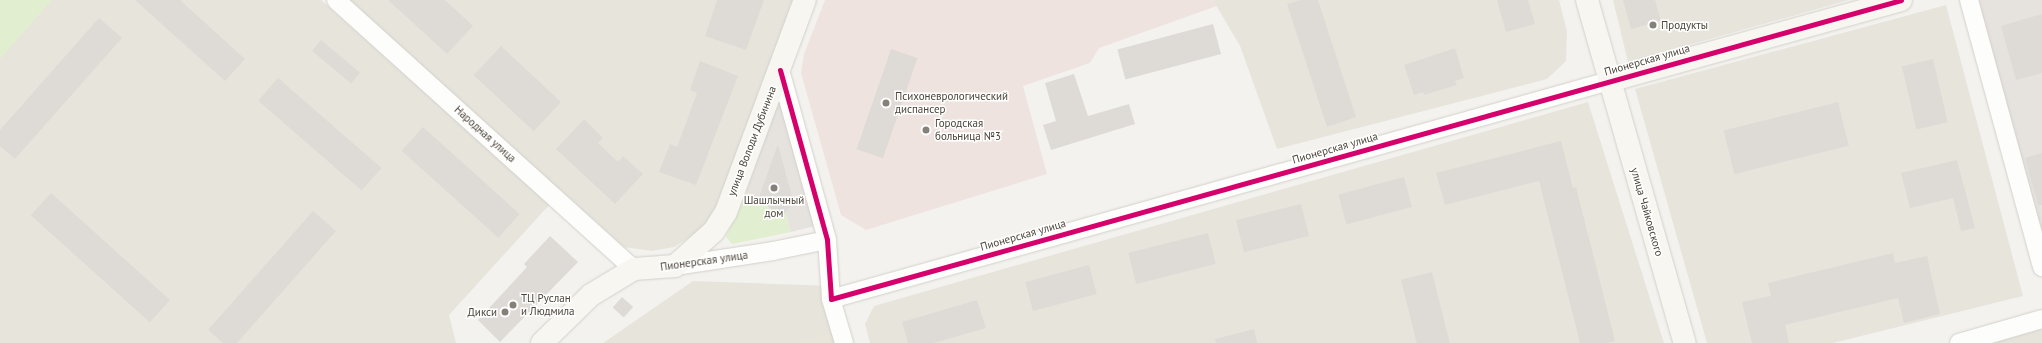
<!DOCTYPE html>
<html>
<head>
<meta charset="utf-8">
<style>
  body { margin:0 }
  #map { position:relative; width:2042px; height:343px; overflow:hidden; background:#f4f2ee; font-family:"PT Sans",sans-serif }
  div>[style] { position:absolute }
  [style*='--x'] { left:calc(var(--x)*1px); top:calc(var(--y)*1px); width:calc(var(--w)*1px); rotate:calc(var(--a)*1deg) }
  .residential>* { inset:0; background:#e7e4dc }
  .industrial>* { inset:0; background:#e6e2de }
  .education>* { inset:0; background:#eae5da }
  .medical>* { inset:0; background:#eee3df }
  .green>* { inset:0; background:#e1eecf }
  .parking>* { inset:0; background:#e6e3df }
  .building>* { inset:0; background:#dedbd6; transform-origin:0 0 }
  .roads { filter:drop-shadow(0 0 1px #d2d0cb) drop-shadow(0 0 1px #d2d0cb) }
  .street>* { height:18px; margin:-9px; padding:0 9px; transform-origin:9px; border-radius:9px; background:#fdfdfc }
  .secondary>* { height:22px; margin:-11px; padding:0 11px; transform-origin:11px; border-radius:11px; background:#f7f6f1 }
  .cycleway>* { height:5px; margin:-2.5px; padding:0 2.5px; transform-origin:2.5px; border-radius:2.5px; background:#d6006c }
  .dots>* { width:11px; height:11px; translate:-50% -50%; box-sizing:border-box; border:2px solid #fff; border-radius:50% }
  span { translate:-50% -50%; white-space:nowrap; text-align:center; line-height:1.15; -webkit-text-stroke:3px #fff; paint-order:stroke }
  .poi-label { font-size:11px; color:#4b4439 }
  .left { translate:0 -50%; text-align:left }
  .right { translate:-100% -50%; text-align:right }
  .street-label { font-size:11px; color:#4b4439 }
</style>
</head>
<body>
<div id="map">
  <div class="residential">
    <div style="clip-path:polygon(0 0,321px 0,550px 204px,449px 315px,456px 343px,0 343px)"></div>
    <div style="clip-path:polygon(348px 0,793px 0,716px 214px,698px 232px,674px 247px,652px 251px,624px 247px)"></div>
    <div style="clip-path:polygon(1213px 0,1559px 0,1567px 31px,1566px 61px,1547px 79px,1277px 149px,1240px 46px)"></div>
    <div style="clip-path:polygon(1613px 0,1849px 0,1628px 62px)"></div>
    <div style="clip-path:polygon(1946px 5px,2023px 296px,1833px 343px,1707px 343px,1635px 89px)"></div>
    <div style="clip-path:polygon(1588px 102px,1664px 343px,870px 343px,865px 324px,874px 306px)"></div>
    <div style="clip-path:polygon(693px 281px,832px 286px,850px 343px,603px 343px)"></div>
    <div style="clip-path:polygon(2042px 329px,2042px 343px,1993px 343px)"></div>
  </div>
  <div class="industrial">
    <div style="clip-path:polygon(1978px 0,2042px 0,2042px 232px)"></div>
  </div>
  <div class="education">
    <div style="clip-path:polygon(829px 334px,832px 343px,797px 343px)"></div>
  </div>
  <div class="medical">
    <div style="clip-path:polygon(825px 0,1213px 0,1217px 6px,1099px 48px,1090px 63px,1023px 86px,1047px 174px,866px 230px,841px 215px,801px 73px,804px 54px)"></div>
  </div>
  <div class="green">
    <div style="clip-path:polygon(0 0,52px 0,0 59px)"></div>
    <div style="clip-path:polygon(746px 192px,781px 216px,785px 212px,791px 232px,732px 244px,726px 237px)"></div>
  </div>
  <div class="parking">
    <div style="clip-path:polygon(779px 97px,815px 226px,791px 232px,785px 212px,794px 203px,778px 143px,758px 199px,746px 192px)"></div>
  </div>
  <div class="building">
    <div style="clip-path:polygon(135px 0,180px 0,245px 59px,225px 81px)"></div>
    <div style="clip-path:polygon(388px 0,445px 0,473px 26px,447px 54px)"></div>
    <div style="clip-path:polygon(717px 0,764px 0,746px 50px,705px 36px)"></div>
    <div style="clip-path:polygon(1301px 0,1318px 0,1356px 117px,1327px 127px,1287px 4px)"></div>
    <div style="clip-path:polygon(1497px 0,1528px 0,1535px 24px,1506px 32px)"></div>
    <div style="clip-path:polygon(1623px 0,1655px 0,1661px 21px,1631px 29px)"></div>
    <div style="clip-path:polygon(2042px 14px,2042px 73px,2016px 80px,2001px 26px)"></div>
    <div style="clip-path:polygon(99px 18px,122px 38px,15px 159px,0 146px,0 130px)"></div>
    <div style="left:1213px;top:24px;width:31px;height:99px;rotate:75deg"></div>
    <div style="left:321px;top:40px;width:51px;height:14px;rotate:40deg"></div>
    <div style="left:501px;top:46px;width:82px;height:40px;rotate:43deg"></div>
    <div style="clip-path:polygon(1455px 48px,1464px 78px,1455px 81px,1457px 85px,1424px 95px,1423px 92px,1414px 95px,1404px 65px)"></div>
    <div style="left:891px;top:49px;width:28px;height:106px;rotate:19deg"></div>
    <div style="left:1933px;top:59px;width:65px;height:32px;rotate:77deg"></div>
    <div style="clip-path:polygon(700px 61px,738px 76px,696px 185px,659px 172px,670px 144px,677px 147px,697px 93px,690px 90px)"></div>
    <div style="clip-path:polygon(1074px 74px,1088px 116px,1129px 104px,1135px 124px,1051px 150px,1043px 125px,1056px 121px,1045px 83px)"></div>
    <div style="left:278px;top:78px;width:137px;height:30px;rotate:41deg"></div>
    <div style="left:1838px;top:102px;width:45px;height:118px;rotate:76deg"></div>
    <div style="clip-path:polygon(584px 119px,603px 138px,598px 143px,618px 162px,623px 156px,643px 174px,615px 204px,556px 149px)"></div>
    <div style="left:423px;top:127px;width:130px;height:32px;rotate:42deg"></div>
    <div style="clip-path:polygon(1561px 141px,1573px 188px,1576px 187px,1615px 341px,1607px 343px,1580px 343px,1539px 181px,1445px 205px,1436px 173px)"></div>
    <div style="clip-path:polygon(778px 143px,794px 203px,781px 217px,758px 199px)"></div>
    <div style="clip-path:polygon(2042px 153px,2042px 205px,2038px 205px,2025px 158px)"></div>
    <div style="clip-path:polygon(1957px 160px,1975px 228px,1961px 231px,1953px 198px,1910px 208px,1901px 173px)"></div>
    <div style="left:1404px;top:177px;width:31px;height:68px;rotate:75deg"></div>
    <div style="left:51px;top:193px;width:160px;height:30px;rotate:42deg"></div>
    <div style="left:1301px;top:204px;width:33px;height:67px;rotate:76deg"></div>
    <div style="clip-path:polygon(313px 211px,336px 231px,237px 343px,223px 343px,208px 330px)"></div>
    <div style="left:1208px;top:233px;width:32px;height:82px;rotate:76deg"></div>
    <div style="clip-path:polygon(550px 236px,578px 262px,500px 342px,478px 320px,527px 267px,524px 264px)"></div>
    <div style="clip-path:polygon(1893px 253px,1895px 263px,1927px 256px,1940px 314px,1904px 323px,1898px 298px,1785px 325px,1789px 343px,1752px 343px,1742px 302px,1771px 296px,1768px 283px)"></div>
    <div style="left:1089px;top:265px;width:30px;height:66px;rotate:75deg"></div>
    <div style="left:1432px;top:272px;width:73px;height:32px;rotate:76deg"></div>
    <div style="left:622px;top:297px;width:15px;height:14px;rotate:42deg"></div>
    <div style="clip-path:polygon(977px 300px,986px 328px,934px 343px,908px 343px,902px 322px)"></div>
    <div style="clip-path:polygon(1254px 329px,1257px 343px,1216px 343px,1215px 339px)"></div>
  </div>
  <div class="roads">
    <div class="street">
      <div style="--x:336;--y:0;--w:401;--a:42.1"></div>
      <div style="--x:1969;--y:0;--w:277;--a:74.7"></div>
      <div style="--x:780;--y:70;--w:176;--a:74.5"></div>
      <div style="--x:827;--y:240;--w:59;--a:86.1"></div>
      <div style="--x:831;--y:299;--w:808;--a:-15.65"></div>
      <div style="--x:675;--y:266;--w:99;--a:-8.7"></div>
      <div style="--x:773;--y:251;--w:55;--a:-11.5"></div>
      <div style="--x:831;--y:299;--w:46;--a:73.5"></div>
      <div style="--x:1959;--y:343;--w:86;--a:-16.1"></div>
    </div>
    <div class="secondary">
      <div style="--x:1587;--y:0;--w:357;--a:74.1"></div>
      <div style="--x:1609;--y:81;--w:303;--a:-15.5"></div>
      <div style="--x:542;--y:343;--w:69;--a:-44.4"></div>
      <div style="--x:591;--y:295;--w:50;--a:-31.2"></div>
      <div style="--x:634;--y:269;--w:41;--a:-4.2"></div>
      <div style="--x:675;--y:266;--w:52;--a:-41.9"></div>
      <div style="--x:714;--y:231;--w:22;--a:-58"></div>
      <div style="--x:726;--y:212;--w:226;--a:-69.6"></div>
    </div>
  </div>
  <div class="cycleway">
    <div style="--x:780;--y:70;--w:176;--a:74.5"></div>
    <div style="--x:827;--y:240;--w:59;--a:86.1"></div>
    <div style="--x:831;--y:299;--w:1111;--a:-15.61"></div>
  </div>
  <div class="dots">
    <div style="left:1653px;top:25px;background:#868178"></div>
    <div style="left:886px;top:103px;background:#868178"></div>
    <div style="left:926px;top:130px;background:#868178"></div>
    <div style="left:774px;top:188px;background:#868178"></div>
    <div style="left:513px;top:305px;background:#868178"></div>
    <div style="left:505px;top:312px;background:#868178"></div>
  </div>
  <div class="poi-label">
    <span class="left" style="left:1661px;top:25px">Продукты</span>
    <span class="left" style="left:895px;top:103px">Психоневрологический<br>диспансер</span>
    <span class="left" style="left:935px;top:130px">Городская<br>больница №3</span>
    <span style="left:774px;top:207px">Шашлычный<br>дом</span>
    <span class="left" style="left:521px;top:305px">ТЦ Руслан<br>и Людмила</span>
    <span class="right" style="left:497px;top:312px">Дикси</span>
  </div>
  <div class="street-label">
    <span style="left:1647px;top:60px;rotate:-16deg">Пионерская улица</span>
    <span style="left:485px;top:134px;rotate:42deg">Народная улица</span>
    <span style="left:752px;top:141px;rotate:-69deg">улица Володи Дубинина</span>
    <span style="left:1335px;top:148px;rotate:-16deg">Пионерская улица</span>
    <span style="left:1647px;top:212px;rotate:74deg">улица Чайковского</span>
    <span style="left:1023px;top:235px;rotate:-16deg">Пионерская улица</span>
    <span style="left:704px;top:261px;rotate:-8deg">Пионерская улица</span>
  </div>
</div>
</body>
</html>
